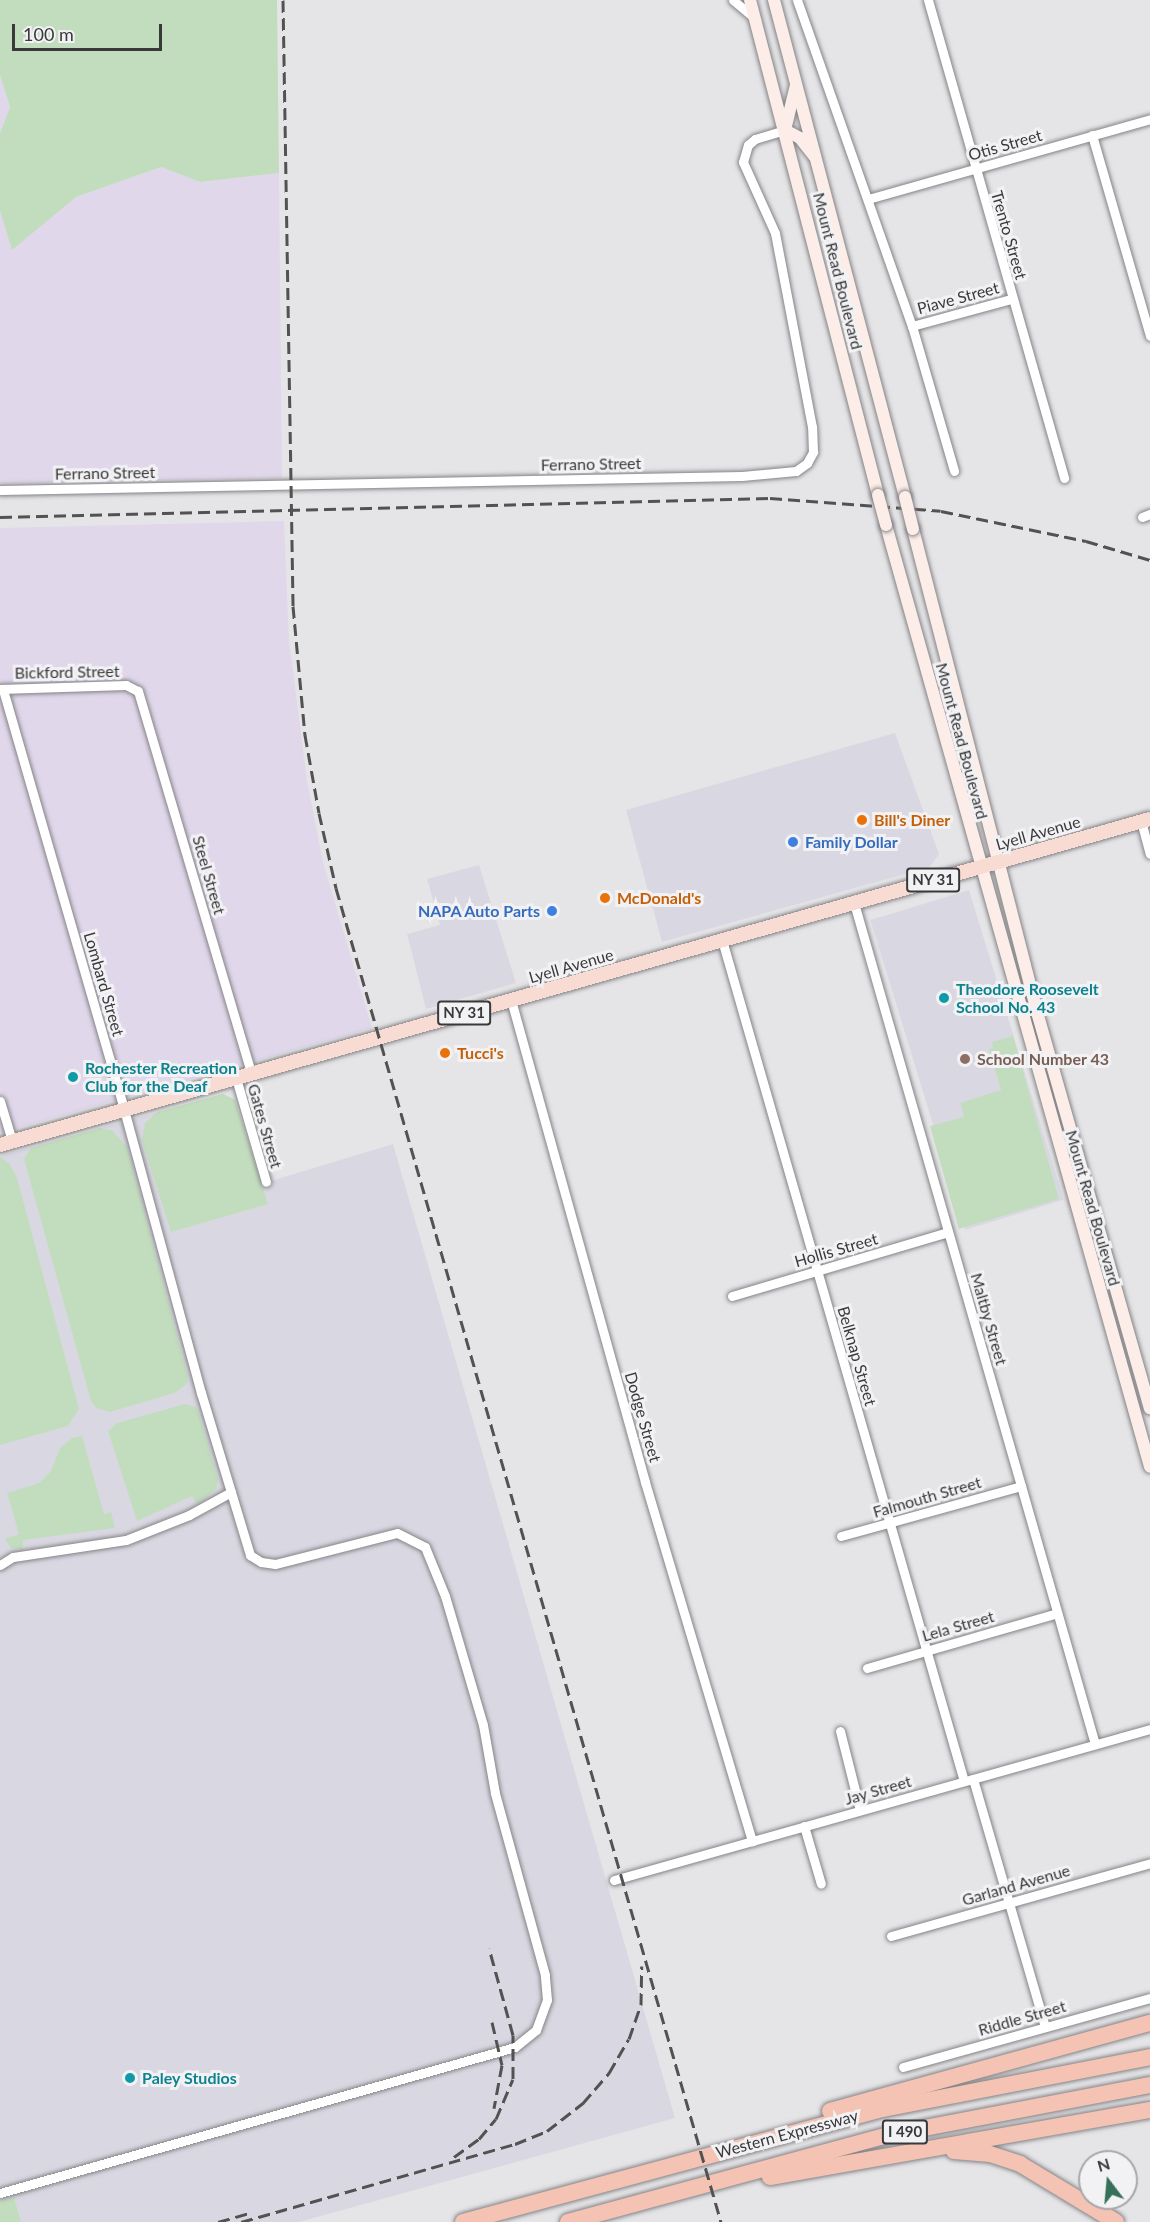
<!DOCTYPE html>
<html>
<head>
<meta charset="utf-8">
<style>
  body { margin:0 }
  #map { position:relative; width:1150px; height:2222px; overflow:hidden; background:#e5e5e8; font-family:Lato,sans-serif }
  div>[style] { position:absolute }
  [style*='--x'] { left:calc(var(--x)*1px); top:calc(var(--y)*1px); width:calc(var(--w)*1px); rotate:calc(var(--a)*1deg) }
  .built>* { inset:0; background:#d9d8e2; transform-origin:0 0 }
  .industrial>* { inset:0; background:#e1d7eb }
  .green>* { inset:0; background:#c2ddbd }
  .roads { filter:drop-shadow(0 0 2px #848487) drop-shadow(0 0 2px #848487) }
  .street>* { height:9px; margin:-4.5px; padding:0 4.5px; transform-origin:4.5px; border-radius:4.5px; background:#fff }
  .secondary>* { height:12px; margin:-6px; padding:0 6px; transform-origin:6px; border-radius:6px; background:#fcede8 }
  .primary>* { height:14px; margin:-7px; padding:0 7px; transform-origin:7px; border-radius:7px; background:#f8dbd2 }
  .highway>* { height:16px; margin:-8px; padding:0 8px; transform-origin:8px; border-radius:8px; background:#f4c3b4 }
  .rail>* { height:3px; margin-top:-1.5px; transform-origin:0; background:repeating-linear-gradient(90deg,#525253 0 12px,transparent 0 18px) }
  .bridges { filter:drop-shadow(0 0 2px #848487) drop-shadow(0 0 2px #848487) }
  .secondary-bridge>* { height:12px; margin:-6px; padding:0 6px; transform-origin:6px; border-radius:6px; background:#fcede8 }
  .dots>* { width:16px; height:16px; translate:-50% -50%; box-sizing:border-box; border:3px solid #f2f2f5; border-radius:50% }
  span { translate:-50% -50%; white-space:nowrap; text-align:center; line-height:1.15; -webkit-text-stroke:6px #f2f2f5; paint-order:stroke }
  .shield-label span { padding:2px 4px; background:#f2f2f5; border:2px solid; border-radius:4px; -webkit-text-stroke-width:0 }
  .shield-label { font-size:15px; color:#39393a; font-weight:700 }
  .street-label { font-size:16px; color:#39393a }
  .food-label { font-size:16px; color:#c56008; font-weight:700 }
  .left { translate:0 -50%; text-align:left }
  .shop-label { font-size:16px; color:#366cbe; font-weight:700 }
  .right { translate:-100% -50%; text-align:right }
  .culture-label { font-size:16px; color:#0d838f; font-weight:700 }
  .education-label { font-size:16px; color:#785e54; font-weight:700 }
  .north { position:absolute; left:1078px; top:2150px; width:60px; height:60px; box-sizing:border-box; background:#f2f2f5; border:2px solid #a8a8aa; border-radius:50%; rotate:344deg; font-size:16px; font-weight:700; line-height:24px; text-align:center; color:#39393a }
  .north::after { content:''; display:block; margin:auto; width:21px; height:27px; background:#377058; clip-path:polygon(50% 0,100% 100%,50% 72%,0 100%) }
  .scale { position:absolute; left:12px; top:24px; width:150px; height:27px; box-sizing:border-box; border:3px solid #39393a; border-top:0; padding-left:8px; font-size:18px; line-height:21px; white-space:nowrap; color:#39393a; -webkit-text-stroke:4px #f2f2f5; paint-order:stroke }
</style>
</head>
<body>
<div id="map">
  <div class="built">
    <div style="clip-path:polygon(895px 733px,939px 854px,930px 867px,662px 942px,626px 810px)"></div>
    <div style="clip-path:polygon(479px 865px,516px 983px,426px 1009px,407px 934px,440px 925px,427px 879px)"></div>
    <div style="left:969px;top:890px;width:324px;height:103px;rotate:73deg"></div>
    <div style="clip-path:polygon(223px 1094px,235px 1100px,261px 1184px,393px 1144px,675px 2118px,299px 2222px,0 2222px,0 1156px)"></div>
  </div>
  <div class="industrial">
    <div style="clip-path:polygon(0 75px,10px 107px,0 133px)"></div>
    <div style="clip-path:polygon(161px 167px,200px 182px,279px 173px,282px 478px,0 483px,0 211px,12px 249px,76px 197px)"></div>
    <div style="clip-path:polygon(284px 521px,289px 640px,307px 780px,323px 862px,372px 1028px,0 1133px,0 528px)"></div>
  </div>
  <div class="green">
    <div style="clip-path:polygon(0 0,277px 0,279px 173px,200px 182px,161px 167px,76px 197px,12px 250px,0 211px,0 133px,10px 107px,0 75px)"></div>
    <div style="clip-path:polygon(1013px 1036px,1059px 1199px,959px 1229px,930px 1126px,964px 1117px,960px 1103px,1001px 1090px,989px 1049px,993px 1048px,992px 1042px)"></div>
    <div style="clip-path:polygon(223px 1094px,235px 1100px,268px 1204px,171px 1232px,142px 1140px,145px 1123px,157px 1112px)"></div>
    <div style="clip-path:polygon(100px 1128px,112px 1130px,127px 1147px,188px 1377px,187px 1384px,174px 1393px,110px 1412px,96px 1408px,91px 1401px,24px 1159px,31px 1148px)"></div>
    <div style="clip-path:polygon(0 1157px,10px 1164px,17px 1178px,79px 1409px,68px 1426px,0 1445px)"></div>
    <div style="clip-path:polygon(185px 1404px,196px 1407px,199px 1414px,218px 1479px,216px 1490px,197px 1504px,192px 1496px,137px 1521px,108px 1431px,117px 1423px)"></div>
    <div style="clip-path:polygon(82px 1436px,104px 1514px,111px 1512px,115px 1528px,23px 1540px,23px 1549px,11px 1548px,5px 1539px,19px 1534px,7px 1493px,39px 1483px,51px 1471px,60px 1448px,72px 1438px)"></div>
    <div style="clip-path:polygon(14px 2197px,21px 2222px,0 2222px,0 2201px)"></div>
  </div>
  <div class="roads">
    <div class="street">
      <div style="--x:733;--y:0;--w:30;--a:40"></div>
      <div style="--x:797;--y:0;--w:346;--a:70.6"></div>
      <div style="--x:912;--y:326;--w:151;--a:73.8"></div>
      <div style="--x:928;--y:0;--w:497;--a:74.1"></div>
      <div style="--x:1092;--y:135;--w:209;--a:73.9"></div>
      <div style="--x:868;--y:199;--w:293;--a:-15.8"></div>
      <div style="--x:912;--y:326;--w:103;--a:-15.3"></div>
      <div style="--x:0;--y:490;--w:742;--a:-1.08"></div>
      <div style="--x:742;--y:476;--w:54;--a:-5.3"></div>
      <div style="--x:796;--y:471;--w:14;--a:-36"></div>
      <div style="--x:807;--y:463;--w:13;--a:-61"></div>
      <div style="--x:813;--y:452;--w:25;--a:-92"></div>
      <div style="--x:812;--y:427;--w:197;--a:-100.8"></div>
      <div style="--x:775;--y:233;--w:78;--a:-114.3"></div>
      <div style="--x:743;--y:162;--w:18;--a:-74"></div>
      <div style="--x:748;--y:145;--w:9;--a:-41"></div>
      <div style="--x:755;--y:139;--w:31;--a:-17"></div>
      <div style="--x:1142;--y:517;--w:9;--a:-21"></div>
      <div style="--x:0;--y:689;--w:126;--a:-1.8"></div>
      <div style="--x:126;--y:685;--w:13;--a:27"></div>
      <div style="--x:138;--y:691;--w:398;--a:73.5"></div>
      <div style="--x:1141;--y:821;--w:34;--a:75"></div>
      <div style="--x:854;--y:903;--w:875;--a:74.01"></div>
      <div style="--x:722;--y:940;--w:875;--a:73.95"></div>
      <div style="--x:511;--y:1000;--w:500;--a:74.46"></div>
      <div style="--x:645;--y:1482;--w:375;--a:73.4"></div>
      <div style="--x:236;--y:1078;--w:108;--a:73.9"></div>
      <div style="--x:0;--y:1101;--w:42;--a:73.3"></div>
      <div style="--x:732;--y:1296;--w:225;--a:-16.5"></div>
      <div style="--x:841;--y:1536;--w:187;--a:-15.5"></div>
      <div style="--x:0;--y:1565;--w:15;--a:-32"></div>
      <div style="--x:13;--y:1557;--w:114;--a:-8.6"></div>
      <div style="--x:126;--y:1540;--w:68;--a:-21.6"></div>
      <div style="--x:189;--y:1515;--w:48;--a:-28.7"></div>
      <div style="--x:867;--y:1668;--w:198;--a:-16.1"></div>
      <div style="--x:840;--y:1731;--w:81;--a:75.8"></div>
      <div style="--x:973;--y:1779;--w:258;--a:73.8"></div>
      <div style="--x:804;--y:1826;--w:60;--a:73.7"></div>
      <div style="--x:614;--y:1880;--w:557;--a:-15.73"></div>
      <div style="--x:891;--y:1936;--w:269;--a:-15.7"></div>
      <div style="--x:903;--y:2067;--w:256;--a:-15.6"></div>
      <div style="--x:0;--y:2193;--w:535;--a:-15.83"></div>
      <div style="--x:515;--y:2047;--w:27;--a:-39"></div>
      <div style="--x:536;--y:2030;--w:32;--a:-70"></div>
      <div style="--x:547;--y:2000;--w:25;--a:-95"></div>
      <div style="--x:545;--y:1975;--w:189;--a:-105.4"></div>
      <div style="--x:495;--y:1793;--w:69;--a:-100"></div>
      <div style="--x:483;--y:1725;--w:134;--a:-106.4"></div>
      <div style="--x:445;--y:1596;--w:53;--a:-112.2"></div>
      <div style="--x:425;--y:1547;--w:31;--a:-153"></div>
      <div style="--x:397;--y:1533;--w:126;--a:165.7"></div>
      <div style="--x:275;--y:1564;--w:14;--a:-172"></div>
      <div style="--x:261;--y:1562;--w:13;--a:-148"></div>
      <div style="--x:250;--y:1555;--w:169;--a:-106.8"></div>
      <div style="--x:201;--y:1393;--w:294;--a:-105.2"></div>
      <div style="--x:124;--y:1109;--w:437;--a:-106.1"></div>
    </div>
    <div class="secondary">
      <div style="--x:750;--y:0;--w:511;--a:75.5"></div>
      <div style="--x:774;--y:0;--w:514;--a:75.23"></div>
      <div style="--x:785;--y:130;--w:17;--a:28"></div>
      <div style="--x:800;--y:138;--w:24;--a:52"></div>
      <div style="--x:785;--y:130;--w:46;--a:-76.3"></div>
      <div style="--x:886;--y:525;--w:978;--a:74.34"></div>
      <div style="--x:913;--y:529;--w:499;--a:75.6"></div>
      <div style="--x:1037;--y:1012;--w:412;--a:74.1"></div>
    </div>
    <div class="primary">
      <div style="--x:0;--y:1145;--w:1195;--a:-15.83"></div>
    </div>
    <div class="highway">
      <div style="--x:830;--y:2111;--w:332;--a:-15.4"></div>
      <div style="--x:954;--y:2151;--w:36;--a:5"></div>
      <div style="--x:990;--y:2154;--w:32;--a:18"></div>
      <div style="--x:1020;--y:2164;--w:112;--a:31.1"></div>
      <div style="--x:770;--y:2177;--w:386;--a:-10"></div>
      <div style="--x:463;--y:2222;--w:435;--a:-15.1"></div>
      <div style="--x:883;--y:2109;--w:272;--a:-11"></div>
      <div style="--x:568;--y:2222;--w:337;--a:-15.2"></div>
      <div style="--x:893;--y:2134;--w:262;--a:-10.8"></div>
    </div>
  </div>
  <div class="rail">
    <div style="--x:283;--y:0;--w:606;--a:89.05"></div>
    <div style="--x:293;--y:606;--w:130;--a:84.7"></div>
    <div style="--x:305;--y:735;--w:79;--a:79.8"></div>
    <div style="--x:319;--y:813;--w:77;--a:77.2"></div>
    <div style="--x:336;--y:888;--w:1388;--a:73.9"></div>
    <div style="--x:0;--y:517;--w:770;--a:-1.41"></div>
    <div style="--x:770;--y:498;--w:171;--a:4.3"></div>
    <div style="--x:941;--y:511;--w:148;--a:11.7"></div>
    <div style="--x:1086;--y:541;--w:67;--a:16.5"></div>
    <div style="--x:492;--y:2022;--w:44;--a:76.9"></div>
    <div style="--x:502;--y:2065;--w:44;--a:100.5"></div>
    <div style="--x:454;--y:2157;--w:31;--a:-36"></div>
    <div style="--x:479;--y:2139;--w:26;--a:-50"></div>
    <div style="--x:496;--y:2119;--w:43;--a:-67"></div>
    <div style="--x:513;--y:2079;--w:44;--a:-90"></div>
    <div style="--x:513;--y:2035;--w:90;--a:-105.4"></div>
    <div style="--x:218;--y:2222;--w:33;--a:-16"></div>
    <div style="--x:241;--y:2222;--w:285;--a:-15.9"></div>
    <div style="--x:515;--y:2144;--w:35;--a:-22"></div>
    <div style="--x:547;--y:2131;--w:46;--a:-37.9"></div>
    <div style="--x:583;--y:2103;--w:40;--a:-49"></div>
    <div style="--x:609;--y:2073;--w:39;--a:-60"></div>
    <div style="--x:629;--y:2039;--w:36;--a:-71"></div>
    <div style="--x:641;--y:2005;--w:39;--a:-89"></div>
  </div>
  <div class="bridges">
    <div class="secondary-bridge">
      <div style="--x:878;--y:495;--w:31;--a:75"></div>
      <div style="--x:905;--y:497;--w:33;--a:76"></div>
    </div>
  </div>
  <div class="dots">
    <div style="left:862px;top:820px;background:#e8710a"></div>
    <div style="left:793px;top:842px;background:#3f7fe0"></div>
    <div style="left:605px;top:898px;background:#e8710a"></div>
    <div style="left:552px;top:911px;background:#3f7fe0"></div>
    <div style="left:944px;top:998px;background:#0f9aa8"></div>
    <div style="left:445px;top:1053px;background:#e8710a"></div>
    <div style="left:965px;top:1059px;background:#8d6e63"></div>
    <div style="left:73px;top:1077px;background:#0f9aa8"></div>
    <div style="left:130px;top:2078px;background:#0f9aa8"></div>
  </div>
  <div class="shield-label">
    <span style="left:933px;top:880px">NY 31</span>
    <span style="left:464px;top:1013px">NY 31</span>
    <span style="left:905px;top:2132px">I 490</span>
  </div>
  <div class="street-label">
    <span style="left:1005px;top:145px;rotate:-16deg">Otis Street</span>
    <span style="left:1009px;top:235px;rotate:74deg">Trento Street</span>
    <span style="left:838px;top:271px;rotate:76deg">Mount Read Boulevard</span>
    <span style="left:958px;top:298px;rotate:-15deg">Piave Street</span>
    <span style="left:591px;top:464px;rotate:-1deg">Ferrano Street</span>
    <span style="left:105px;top:473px;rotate:-1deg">Ferrano Street</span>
    <span style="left:67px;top:672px;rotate:-1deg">Bickford Street</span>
    <span style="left:962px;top:741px;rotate:75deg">Mount Read Boulevard</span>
    <span style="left:1038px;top:833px;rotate:-16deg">Lyell Avenue</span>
    <span style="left:209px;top:875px;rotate:74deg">Steel Street</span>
    <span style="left:571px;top:966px;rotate:-16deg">Lyell Avenue</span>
    <span style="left:104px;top:984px;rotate:74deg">Lombard Street</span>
    <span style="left:265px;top:1126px;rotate:74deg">Gates Street</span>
    <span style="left:1093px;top:1208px;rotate:74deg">Mount Read Boulevard</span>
    <span style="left:836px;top:1250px;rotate:-16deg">Hollis Street</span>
    <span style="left:989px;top:1319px;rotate:74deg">Maltby Street</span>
    <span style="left:857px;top:1356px;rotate:74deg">Belknap Street</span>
    <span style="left:643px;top:1417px;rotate:74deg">Dodge Street</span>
    <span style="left:927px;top:1497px;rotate:-16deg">Falmouth Street</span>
    <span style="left:958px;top:1626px;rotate:-16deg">Lela Street</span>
    <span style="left:878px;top:1790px;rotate:-16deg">Jay Street</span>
    <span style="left:1016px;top:1885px;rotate:-16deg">Garland Avenue</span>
    <span style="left:1022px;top:2018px;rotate:-16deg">Riddle Street</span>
    <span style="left:787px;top:2134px;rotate:-15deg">Western Expressway</span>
  </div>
  <div class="food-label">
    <span class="left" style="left:874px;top:820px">Bill's Diner</span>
    <span class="left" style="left:617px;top:898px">McDonald's</span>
    <span class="left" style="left:457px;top:1053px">Tucci's</span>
  </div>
  <div class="shop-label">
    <span class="left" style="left:805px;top:842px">Family Dollar</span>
    <span class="right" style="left:540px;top:911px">NAPA Auto Parts</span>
  </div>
  <div class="culture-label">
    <span class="left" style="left:956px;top:998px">Theodore Roosevelt<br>School No. 43</span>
    <span class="left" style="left:85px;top:1077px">Rochester Recreation<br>Club for the Deaf</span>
    <span class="left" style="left:142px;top:2078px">Paley Studios</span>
  </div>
  <div class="education-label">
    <span class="left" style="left:977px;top:1059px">School Number 43</span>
  </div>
  <div class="north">N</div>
  <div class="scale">100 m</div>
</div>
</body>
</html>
